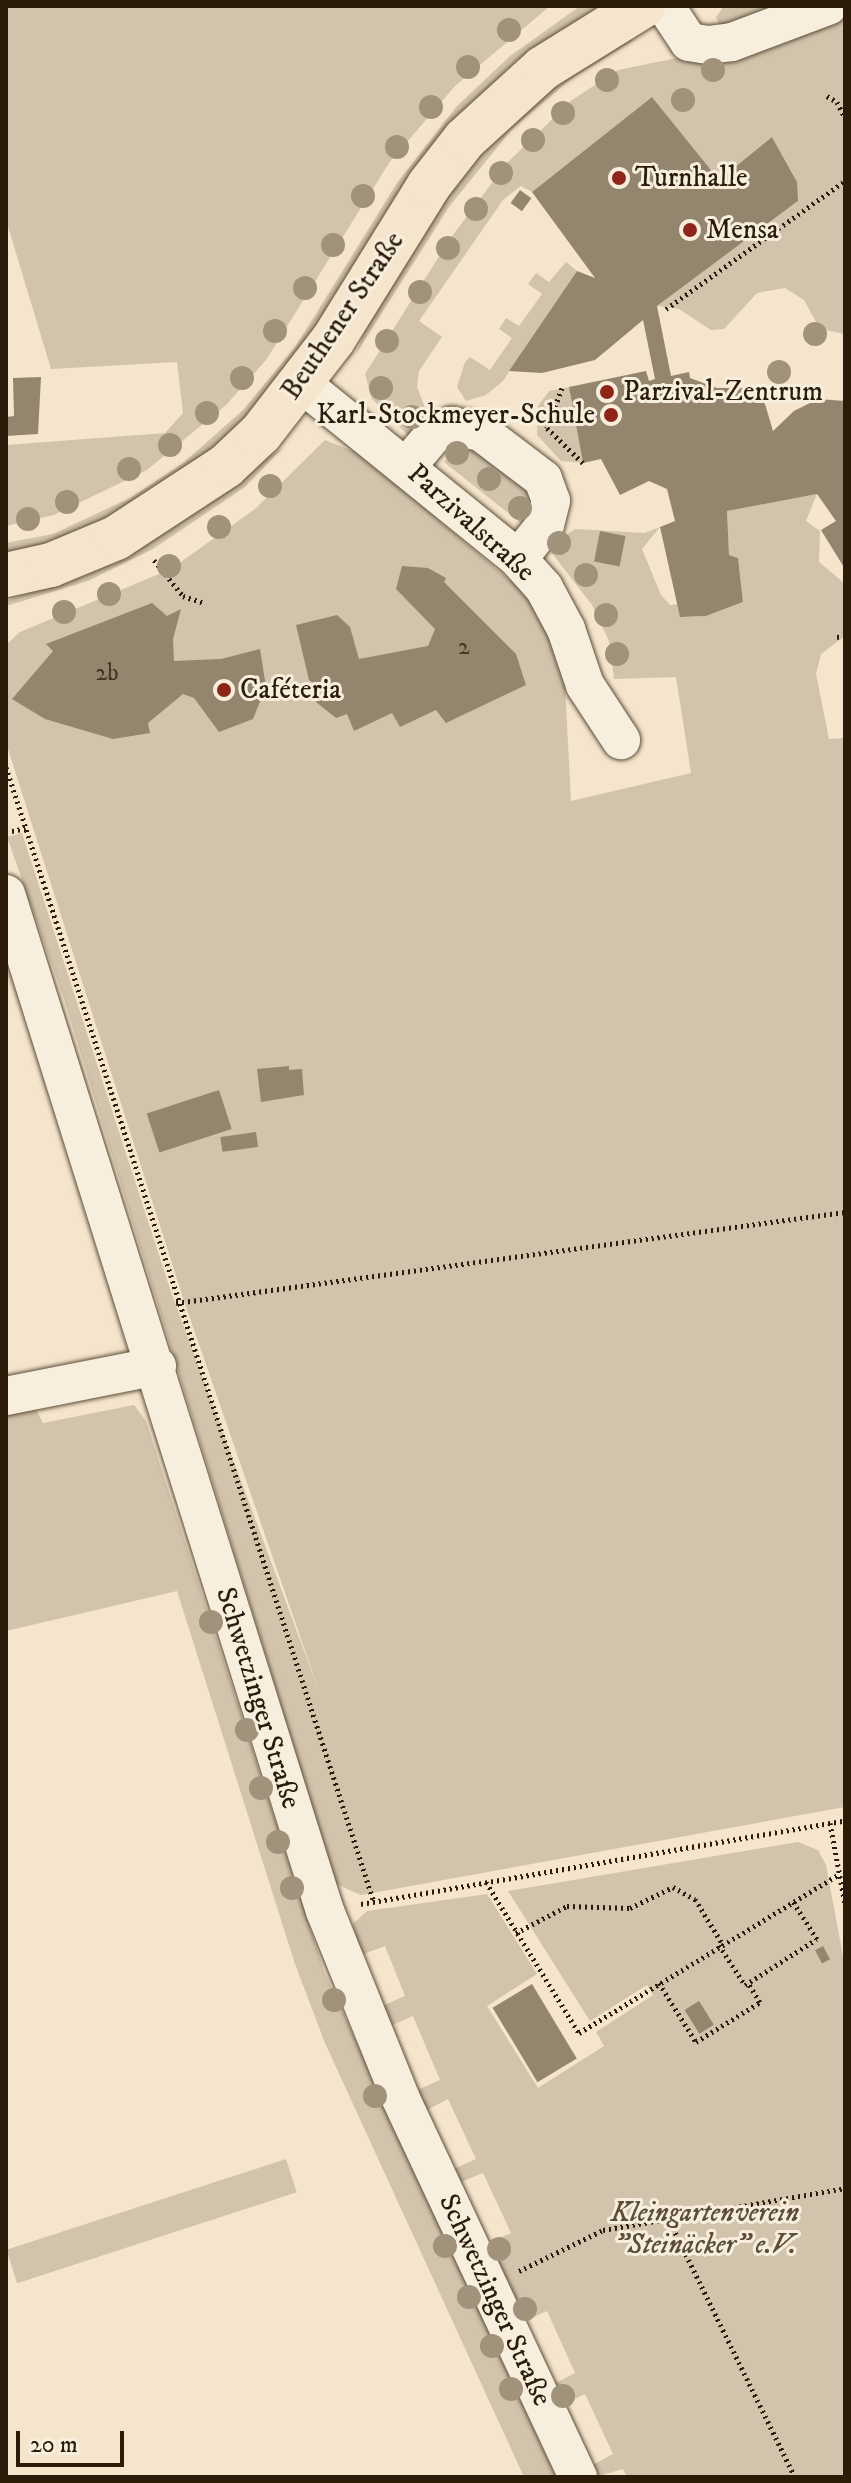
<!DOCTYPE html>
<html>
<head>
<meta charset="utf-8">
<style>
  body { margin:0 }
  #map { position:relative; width:851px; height:2483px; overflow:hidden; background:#f5e5cd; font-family:"IM FELL DW Pica",serif }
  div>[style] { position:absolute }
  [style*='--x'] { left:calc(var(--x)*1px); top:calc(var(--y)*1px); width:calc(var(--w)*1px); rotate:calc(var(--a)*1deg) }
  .green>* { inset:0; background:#d2c3ac; transform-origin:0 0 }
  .building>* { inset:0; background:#94856e; transform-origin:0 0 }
  .path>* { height:5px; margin-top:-2.5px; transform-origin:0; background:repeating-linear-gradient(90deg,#2a1c08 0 2px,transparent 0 6px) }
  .roads { filter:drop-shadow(0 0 2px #5d4e39) drop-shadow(0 0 2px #5d4e39) }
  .minor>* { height:38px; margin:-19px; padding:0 19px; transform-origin:19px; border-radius:19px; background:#f8eede }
  .major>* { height:44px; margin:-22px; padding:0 22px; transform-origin:22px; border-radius:22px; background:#f5e5cd }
  .trees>* { width:24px; height:24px; margin:-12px; border-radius:50%; background:#a1927c }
  .dots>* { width:22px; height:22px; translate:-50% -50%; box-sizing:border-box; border:4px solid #f8eede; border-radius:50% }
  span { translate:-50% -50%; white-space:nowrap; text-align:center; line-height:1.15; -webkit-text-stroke:6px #f8eede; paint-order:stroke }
  .number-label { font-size:24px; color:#443622 }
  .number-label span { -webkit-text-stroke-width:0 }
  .poi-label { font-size:28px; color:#2a1c08 }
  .left { translate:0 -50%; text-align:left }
  .right { translate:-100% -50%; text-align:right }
  .street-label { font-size:28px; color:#2a1c08 }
  .park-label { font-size:28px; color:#5c4e39; font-style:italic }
  .frame { position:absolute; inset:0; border:8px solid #2a1c08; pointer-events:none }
  .scale { position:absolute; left:16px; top:2431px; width:108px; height:36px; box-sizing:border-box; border:4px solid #2a1c08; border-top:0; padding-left:10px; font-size:24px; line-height:28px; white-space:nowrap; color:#2a1c08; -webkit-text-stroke:6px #f8eede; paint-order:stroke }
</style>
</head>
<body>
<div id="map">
  <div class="green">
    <div style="clip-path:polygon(6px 6px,550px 6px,455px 86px,389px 163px,266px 360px,226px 405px,147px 470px,54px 515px,6px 526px,6px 445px,165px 433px,183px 413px,177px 362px,51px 369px,6px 220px)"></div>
    <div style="clip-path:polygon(580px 6px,599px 6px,517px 61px,468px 106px,272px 391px,215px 449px,141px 503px,44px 546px,6px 552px,6px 543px,53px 534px,130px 498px,182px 464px,243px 410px,296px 346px,397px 183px,457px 106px,510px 56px)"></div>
    <div style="clip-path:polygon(724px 6px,801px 6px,720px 27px,716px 17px)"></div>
    <div style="clip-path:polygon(845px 10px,845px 334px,820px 329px,804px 300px,785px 288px,757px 293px,724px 329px,711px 330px,679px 309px,657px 306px,797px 202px,797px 182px,772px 137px,719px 180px,652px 97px,532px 192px,521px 186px,503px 200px,419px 321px,442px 337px,419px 371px,417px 387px,429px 418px,410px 437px,372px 399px,365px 374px,450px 239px,506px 164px,572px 100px,618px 70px,716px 50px)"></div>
    <div style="clip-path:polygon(616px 40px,634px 40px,571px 79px,512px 129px,449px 207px,356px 354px,373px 310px,424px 226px,482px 148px,530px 100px)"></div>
    <div style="clip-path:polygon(566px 262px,577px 271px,503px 381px,486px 395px,466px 401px,457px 387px,465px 362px,470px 357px,490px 370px,512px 338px,499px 329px,506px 318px,519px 326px,542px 294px,528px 284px,536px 273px,549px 282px)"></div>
    <div style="clip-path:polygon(569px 387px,583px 463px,561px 461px,537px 435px,538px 406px,549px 391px)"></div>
    <div style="clip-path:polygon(325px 440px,360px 454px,532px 599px,564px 667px,571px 801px,691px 773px,676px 677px,614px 679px,609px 641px,592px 605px,548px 548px,575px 529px,645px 533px,660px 527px,642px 549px,661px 595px,670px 605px,680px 604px,680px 617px,706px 616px,743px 602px,738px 558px,729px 555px,727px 511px,817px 494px,806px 521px,820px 531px,819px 562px,844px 583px,845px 596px,845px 636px,821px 654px,816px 674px,829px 739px,845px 738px,845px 1807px,361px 1895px,336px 1884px,64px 999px,7px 837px,22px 833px,171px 1292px,319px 1691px,184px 1301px,6px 743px,6px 645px,20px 632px,171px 569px,255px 509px)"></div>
    <div style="clip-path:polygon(474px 444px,533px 487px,538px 504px,522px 524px,444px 462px,459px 446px)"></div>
    <div style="clip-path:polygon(283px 448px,245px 487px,153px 549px,88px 581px,6px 606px,6px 601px,61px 581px)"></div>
    <div style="clip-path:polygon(32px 1401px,43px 1423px,134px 1405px,146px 1421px,324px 1971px,556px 2477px,524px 2477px,325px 2043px,295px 1964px,177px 1591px,6px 1631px,6px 1406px)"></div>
    <div style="clip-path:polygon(798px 1842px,818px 1850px,826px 1865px,845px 1967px,845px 2477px,627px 2477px,623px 2469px,596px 2477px,591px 2466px,613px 2454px,585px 2394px,563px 2405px,552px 2385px,575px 2373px,547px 2311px,525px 2321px,489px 2242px,511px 2233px,483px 2173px,461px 2182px,454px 2169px,476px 2159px,448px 2099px,427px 2110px,417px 2090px,440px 2080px,413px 2016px,390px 2026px,382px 2006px,405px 1996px,385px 1946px,361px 1955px,353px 1924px,367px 1911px,487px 1894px,537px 1974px,487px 2006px,538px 2088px,604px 2046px,596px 2032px,653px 1995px,647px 1985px,590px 2021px,508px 1891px)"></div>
    <div style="left:286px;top:2159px;width:35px;height:294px;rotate:72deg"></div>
  </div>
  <div class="building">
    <div style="clip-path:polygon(652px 97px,719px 180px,772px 137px,797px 182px,798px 201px,657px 306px,671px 376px,689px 372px,690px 378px,717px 388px,748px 388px,765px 404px,773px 431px,794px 411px,818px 399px,845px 401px,845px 569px,821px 530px,836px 521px,817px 494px,727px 511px,729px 555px,738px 558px,743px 602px,706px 616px,680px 617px,660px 527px,675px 521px,667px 489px,649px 481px,620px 495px,601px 459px,583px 463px,569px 387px,646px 371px,649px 381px,655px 379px,643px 320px,595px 360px,542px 373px,509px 371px,577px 271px,595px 278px,532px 192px)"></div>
    <div style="left:520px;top:190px;width:14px;height:16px;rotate:36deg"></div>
    <div style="clip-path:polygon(41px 377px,38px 434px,6px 436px,6px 417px,14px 416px,13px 378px)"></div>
    <div style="left:600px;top:531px;width:26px;height:31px;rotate:11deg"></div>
    <div style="clip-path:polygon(402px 566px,428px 568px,446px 578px,444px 582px,516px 654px,526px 685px,446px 723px,436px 710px,400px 727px,392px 713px,354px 731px,347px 714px,336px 718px,316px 702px,324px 692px,309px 680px,296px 625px,337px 615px,350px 627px,359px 659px,428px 646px,435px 629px,396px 589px)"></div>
    <div style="clip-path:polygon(152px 603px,167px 616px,181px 609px,173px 639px,174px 661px,221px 659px,260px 649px,266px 687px,253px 719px,219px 732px,194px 698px,183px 694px,148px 723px,150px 733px,113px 739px,45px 719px,12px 699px,53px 651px,46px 644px)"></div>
    <div style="clip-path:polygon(289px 1066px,289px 1070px,302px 1069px,304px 1095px,261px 1102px,257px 1069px)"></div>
    <div style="left:219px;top:1090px;width:41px;height:76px;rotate:72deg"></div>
    <div style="left:256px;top:1132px;width:15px;height:36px;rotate:82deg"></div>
    <div style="left:823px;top:1946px;width:15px;height:9px;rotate:62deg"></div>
    <div style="left:532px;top:1984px;width:87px;height:46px;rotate:59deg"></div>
    <div style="left:699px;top:2001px;width:28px;height:17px;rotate:58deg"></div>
  </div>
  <div class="path">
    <div style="--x:827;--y:96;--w:12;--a:31"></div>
    <div style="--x:837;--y:102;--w:18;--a:63"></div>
    <div style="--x:666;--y:309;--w:220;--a:-35.6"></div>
    <div style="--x:562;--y:388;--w:43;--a:110.6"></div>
    <div style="--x:547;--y:428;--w:50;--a:44.2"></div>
    <div style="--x:154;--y:560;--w:46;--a:51.1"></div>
    <div style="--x:183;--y:596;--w:22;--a:18"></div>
    <div style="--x:837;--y:637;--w:8;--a:-7"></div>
    <div style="--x:6;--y:767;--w:1193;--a:72.04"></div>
    <div style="--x:6;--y:832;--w:20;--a:-11"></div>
    <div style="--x:176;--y:1303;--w:675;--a:-7.75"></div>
    <div style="--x:830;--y:1823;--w:82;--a:79.5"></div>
    <div style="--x:486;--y:1882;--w:177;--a:58.4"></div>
    <div style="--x:579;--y:2033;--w:305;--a:-31.4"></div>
    <div style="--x:361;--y:1904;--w:491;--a:-9.8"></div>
    <div style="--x:516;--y:1933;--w:58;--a:-27.9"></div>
    <div style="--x:567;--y:1906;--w:63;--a:1.8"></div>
    <div style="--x:630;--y:1908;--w:48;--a:-26"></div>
    <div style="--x:673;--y:1887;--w:25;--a:29"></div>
    <div style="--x:695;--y:1899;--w:52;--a:58.5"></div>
    <div style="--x:719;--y:1945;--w:48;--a:57"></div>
    <div style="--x:745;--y:1985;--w:85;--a:-32.6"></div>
    <div style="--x:817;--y:1939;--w:46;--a:-122.7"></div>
    <div style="--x:659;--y:1983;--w:70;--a:57.9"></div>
    <div style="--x:696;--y:2042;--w:75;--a:-32"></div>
    <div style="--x:760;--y:2002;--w:22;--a:-122"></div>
    <div style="--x:670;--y:2222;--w:284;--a:63.9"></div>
    <div style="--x:519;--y:2271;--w:93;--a:-26"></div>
    <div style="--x:603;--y:2230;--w:246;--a:-9.8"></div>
  </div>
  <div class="roads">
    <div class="minor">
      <div style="--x:665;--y:6;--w:43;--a:56.3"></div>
      <div style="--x:689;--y:42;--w:19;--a:9"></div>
      <div style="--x:708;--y:45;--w:24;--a:-7"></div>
      <div style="--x:732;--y:42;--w:103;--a:-20.6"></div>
      <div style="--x:301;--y:383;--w:279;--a:39"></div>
      <div style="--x:518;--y:559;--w:39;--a:48"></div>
      <div style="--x:544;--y:588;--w:47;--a:61.8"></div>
      <div style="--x:566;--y:629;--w:59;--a:71.3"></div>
      <div style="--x:585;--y:685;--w:66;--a:56.8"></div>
      <div style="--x:407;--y:466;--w:42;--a:-49.8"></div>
      <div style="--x:434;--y:434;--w:20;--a:-24"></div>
      <div style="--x:452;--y:426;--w:30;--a:12"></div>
      <div style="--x:481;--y:432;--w:78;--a:37.2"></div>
      <div style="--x:543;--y:479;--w:23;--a:70"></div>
      <div style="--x:551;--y:501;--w:25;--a:104"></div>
      <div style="--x:545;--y:525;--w:43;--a:128.5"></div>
      <div style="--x:6;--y:894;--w:1066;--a:72.59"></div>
      <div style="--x:325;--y:1911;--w:201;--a:68"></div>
      <div style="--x:400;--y:2097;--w:420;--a:64.9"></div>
      <div style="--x:6;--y:1396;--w:154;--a:-11.2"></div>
    </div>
    <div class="major">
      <div style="--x:6;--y:575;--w:46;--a:-12.5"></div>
      <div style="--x:51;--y:565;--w:70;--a:-22.6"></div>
      <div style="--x:116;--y:538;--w:131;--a:-33.2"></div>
      <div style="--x:226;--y:466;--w:48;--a:-43.3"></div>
      <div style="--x:261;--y:433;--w:118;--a:-52.3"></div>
      <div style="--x:333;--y:340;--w:182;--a:-58.2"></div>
      <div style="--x:429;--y:185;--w:58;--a:-52"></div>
      <div style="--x:465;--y:139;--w:105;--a:-42.3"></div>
      <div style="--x:543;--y:68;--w:118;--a:-31.8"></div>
    </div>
  </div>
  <div class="trees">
    <div style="left:509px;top:30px"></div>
    <div style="left:468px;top:67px"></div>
    <div style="left:713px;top:70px"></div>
    <div style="left:607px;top:80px"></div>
    <div style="left:683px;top:100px"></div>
    <div style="left:431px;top:107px"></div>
    <div style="left:563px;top:113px"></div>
    <div style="left:533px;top:140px"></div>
    <div style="left:397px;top:147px"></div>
    <div style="left:501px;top:173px"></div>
    <div style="left:363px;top:196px"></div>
    <div style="left:476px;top:209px"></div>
    <div style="left:333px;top:245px"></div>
    <div style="left:448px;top:248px"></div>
    <div style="left:305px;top:288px"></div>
    <div style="left:420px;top:292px"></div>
    <div style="left:275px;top:331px"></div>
    <div style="left:815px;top:334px"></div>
    <div style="left:387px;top:341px"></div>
    <div style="left:779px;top:372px"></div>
    <div style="left:242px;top:378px"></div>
    <div style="left:381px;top:388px"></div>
    <div style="left:207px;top:413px"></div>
    <div style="left:412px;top:417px"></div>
    <div style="left:170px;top:445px"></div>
    <div style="left:457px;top:453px"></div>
    <div style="left:129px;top:469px"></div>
    <div style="left:489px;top:479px"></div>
    <div style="left:270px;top:486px"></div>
    <div style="left:67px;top:502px"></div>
    <div style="left:520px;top:508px"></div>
    <div style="left:28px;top:519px"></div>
    <div style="left:219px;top:527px"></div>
    <div style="left:559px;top:543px"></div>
    <div style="left:169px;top:566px"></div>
    <div style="left:586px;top:575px"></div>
    <div style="left:109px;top:594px"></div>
    <div style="left:64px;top:612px"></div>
    <div style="left:606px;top:615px"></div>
    <div style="left:617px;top:654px"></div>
    <div style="left:211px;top:1622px"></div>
    <div style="left:247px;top:1730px"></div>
    <div style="left:261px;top:1788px"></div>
    <div style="left:278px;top:1842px"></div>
    <div style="left:292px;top:1888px"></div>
    <div style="left:334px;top:2000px"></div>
    <div style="left:375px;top:2096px"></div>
    <div style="left:445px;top:2246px"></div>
    <div style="left:499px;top:2249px"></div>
    <div style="left:469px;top:2297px"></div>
    <div style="left:525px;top:2309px"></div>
    <div style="left:492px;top:2346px"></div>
    <div style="left:511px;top:2389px"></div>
    <div style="left:563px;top:2396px"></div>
  </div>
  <div class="dots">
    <div style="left:619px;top:178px;background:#8f2418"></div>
    <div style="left:690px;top:230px;background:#8f2418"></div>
    <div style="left:607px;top:392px;background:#8f2418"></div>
    <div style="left:611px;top:415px;background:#8f2418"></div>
    <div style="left:224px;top:690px;background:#8f2418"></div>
  </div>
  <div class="number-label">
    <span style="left:464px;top:648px">2</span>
    <span style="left:107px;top:674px">2b</span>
  </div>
  <div class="poi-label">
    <span class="left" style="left:635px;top:178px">Turnhalle</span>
    <span class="left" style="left:706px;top:230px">Mensa</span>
    <span class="left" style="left:623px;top:392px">Parzival-Zentrum</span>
    <span class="right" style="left:595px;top:415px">Karl-Stockmeyer-Schule</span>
    <span class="left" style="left:240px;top:690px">Caféteria</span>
  </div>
  <div class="street-label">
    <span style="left:343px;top:316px;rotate:-56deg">Beuthener Straße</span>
    <span style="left:471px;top:523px;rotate:42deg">Parzivalstraße</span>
    <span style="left:258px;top:1698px;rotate:73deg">Schwetzinger Straße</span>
    <span style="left:495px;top:2300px;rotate:65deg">Schwetzinger Straße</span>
  </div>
  <div class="park-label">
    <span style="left:705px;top:2229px">Kleingartenverein<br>"Steinäcker" e.V.</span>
  </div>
  <div class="frame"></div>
  <div class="scale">20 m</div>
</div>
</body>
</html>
